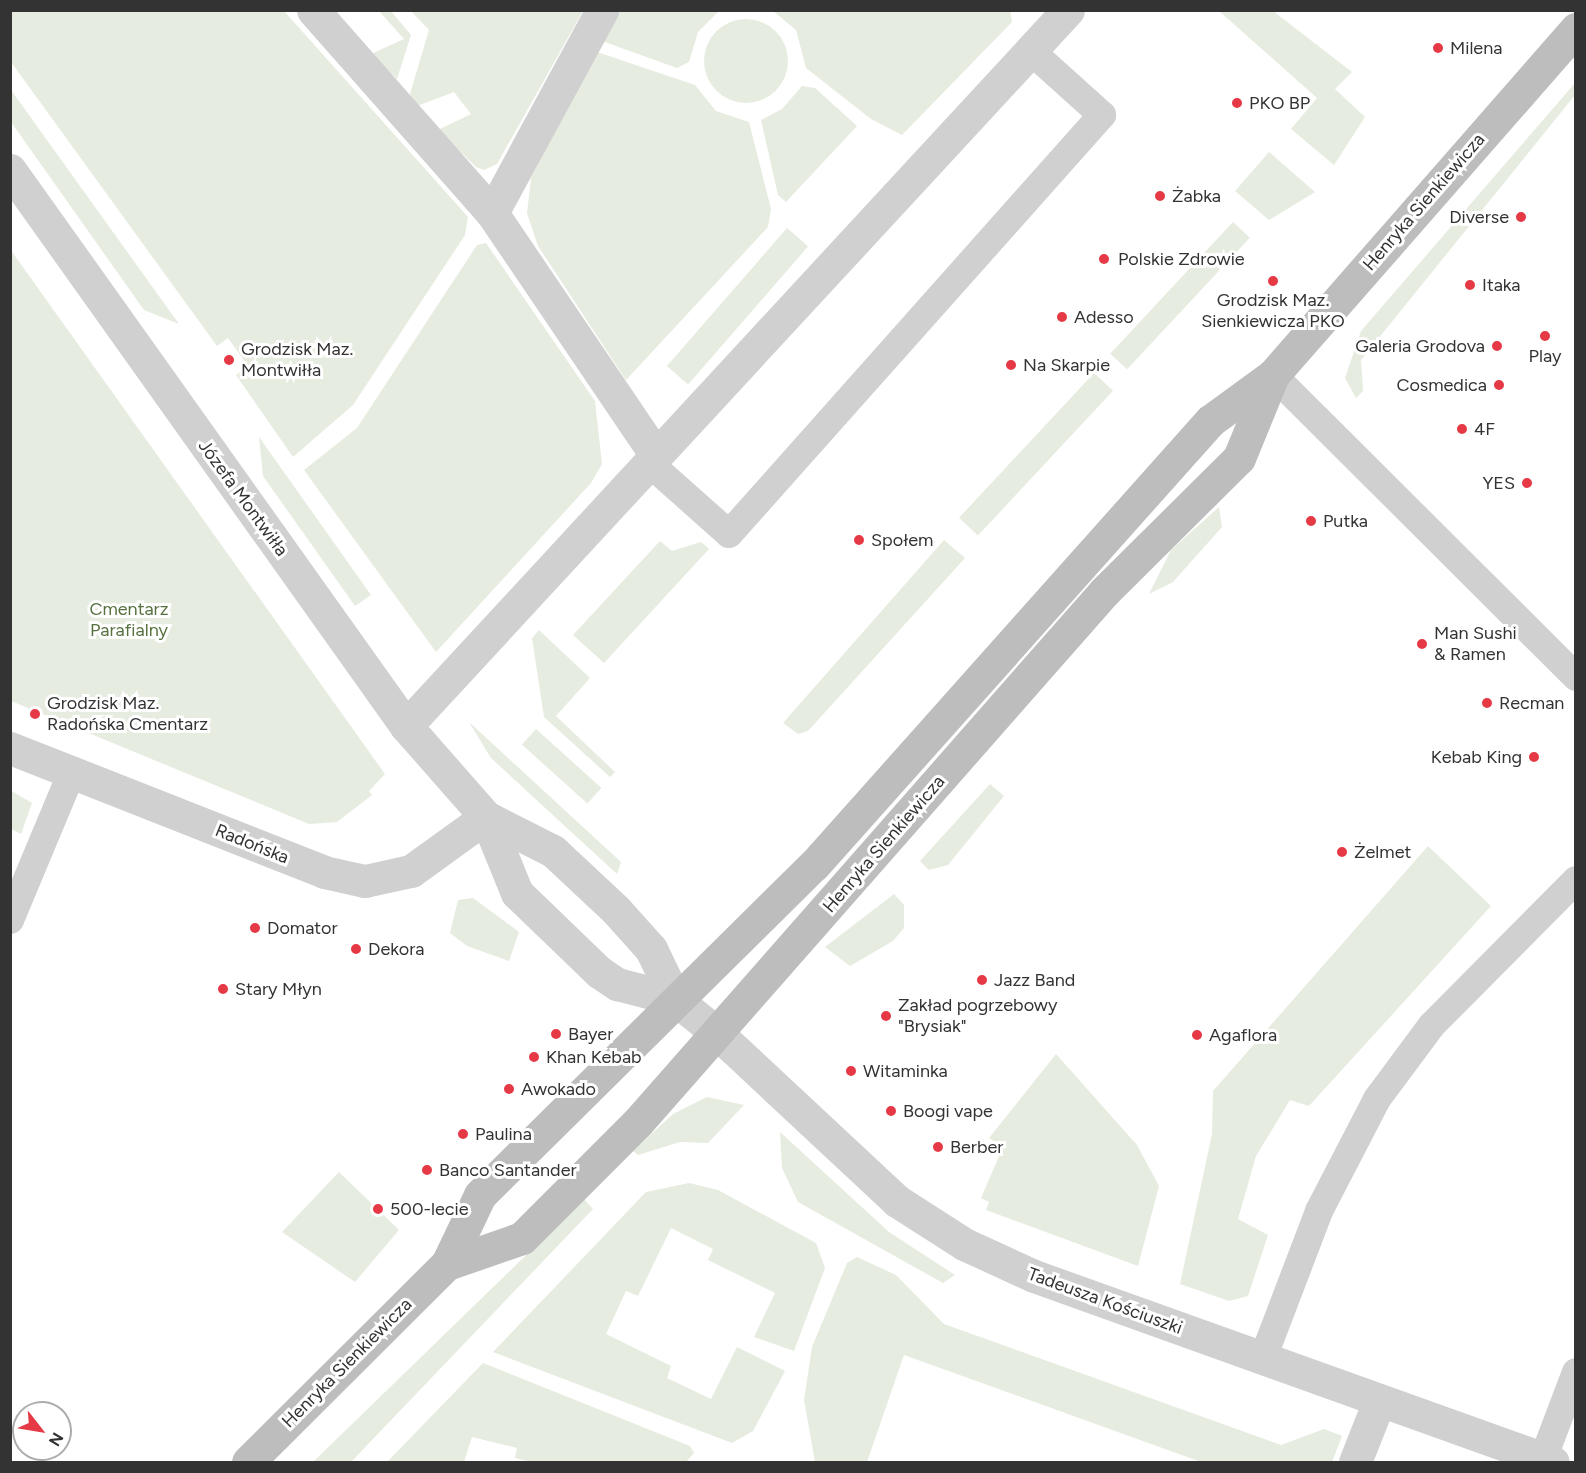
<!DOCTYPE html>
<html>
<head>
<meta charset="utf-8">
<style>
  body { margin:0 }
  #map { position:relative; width:1586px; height:1473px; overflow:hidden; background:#fff; font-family:Figtree,sans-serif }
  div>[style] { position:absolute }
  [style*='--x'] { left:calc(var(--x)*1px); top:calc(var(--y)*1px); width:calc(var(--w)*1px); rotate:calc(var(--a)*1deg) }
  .green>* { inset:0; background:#e6ecdf; transform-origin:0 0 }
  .round { border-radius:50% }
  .service>* { height:28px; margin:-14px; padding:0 14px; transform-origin:14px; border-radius:14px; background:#d0d0d0 }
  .minor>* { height:33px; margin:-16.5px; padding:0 16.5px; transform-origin:16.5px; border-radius:16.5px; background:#d0d0d0 }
  .tertiary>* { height:33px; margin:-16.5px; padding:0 16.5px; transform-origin:16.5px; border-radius:16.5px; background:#d0d0d0 }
  .secondary>* { height:33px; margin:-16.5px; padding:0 16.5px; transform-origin:16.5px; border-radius:16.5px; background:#bdbdbd }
  .dots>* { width:16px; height:16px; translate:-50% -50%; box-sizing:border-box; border:3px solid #fff; border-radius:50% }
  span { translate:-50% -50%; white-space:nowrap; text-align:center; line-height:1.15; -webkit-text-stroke:6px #fff; paint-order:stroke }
  .poi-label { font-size:18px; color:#333 }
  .left { translate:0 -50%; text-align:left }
  .right { translate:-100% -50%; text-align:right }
  .street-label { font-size:18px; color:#333 }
  .park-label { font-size:18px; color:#56703f }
  .frame { position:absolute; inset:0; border:12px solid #333; pointer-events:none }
  .north { position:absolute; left:12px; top:1401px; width:60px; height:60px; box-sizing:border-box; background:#fff; border:2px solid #adadad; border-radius:50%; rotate:121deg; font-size:16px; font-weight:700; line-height:24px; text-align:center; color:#333 }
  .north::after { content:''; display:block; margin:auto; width:21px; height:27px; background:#e63946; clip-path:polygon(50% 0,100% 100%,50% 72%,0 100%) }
</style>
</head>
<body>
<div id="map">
  <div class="green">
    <div style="clip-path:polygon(10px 11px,284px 11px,468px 217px,465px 235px,353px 405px,293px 457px,236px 375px,248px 366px,228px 338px,217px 346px,11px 62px)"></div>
    <div style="clip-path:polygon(379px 11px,391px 11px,411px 35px,397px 79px,371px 54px,404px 39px)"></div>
    <div style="clip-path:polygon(411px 11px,583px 11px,497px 164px,484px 170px,476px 167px,438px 130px,471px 114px,454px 92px,417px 106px,410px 94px,429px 30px)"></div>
    <div style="clip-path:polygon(617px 11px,719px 11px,698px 32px,689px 62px,677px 68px,602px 41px)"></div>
    <div style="clip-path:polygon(1010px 11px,1012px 22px,902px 135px,871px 119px,806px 68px,796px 30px,773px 11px)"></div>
    <div style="clip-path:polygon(1219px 11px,1273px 11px,1352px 72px,1335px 89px,1365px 117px,1334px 165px,1291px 129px,1317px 98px)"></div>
    <div class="round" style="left:704px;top:19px;width:84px;height:84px"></div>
    <div style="clip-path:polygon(594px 51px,695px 85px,716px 111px,749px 122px,771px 209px,768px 227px,626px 380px,538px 246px,527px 213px,531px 178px)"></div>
    <div style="clip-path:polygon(1575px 83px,1575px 95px,1361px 360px,1363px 391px,1356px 398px,1345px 378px,1361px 331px)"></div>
    <div style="clip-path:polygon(802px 86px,815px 88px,857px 126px,786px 202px,778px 195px,761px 120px,782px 109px)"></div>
    <div style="clip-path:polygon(11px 90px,179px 324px,144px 310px,11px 122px)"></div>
    <div style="clip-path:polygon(1269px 152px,1315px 192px,1269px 220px,1235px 191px)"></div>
    <div style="left:1233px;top:222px;width:23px;height:180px;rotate:43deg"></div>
    <div style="left:787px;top:228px;width:28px;height:183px;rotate:41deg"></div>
    <div style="clip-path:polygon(486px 243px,595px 401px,602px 464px,591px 483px,436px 652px,304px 470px,357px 428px,477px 245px)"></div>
    <div style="clip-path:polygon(10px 249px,385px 774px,369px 791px,372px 795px,337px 822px,309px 824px,11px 701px)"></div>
    <div style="left:1094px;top:373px;width:26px;height:198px;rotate:43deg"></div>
    <div style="clip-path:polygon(259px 437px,371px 595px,355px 606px,263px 476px)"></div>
    <div style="clip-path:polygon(1219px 507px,1222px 527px,1173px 582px,1149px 594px,1171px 550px)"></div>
    <div style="clip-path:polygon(944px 540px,965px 558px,808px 731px,798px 734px,783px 723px)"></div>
    <div style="clip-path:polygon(660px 541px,672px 551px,701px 542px,709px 549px,604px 663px,573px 635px)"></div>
    <div style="clip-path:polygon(539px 630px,590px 678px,556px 716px,615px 772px,610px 777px,544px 717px,532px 638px)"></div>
    <div style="clip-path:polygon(469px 722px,621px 862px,617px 874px,491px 758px)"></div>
    <div style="left:536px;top:729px;width:88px;height:21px;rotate:42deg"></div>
    <div style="clip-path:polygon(990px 784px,1004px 796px,948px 865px,929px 870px,920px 861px)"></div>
    <div style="clip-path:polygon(10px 790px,32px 803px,21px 834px,11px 829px)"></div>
    <div style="clip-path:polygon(1428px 846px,1491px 906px,1309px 1106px,1290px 1100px,1256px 1156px,1238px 1219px,1268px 1235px,1248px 1296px,1229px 1301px,1180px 1284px,1212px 1134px,1213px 1091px)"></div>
    <div style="clip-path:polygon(894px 894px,904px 905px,904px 928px,893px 941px,850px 966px,825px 947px)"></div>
    <div style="clip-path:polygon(473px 898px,519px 932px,509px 961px,467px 946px,450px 933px,458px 900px)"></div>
    <div style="clip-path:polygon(1056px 1054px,1137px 1145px,1159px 1186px,1138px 1266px,986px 1210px,989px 1202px,981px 1198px,1003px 1147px,989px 1138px)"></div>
    <div style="clip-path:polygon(707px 1097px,744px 1105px,708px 1143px,680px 1142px,638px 1155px,633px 1151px,673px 1114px)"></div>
    <div style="clip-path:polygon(780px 1132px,889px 1232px,955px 1275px,943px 1283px,798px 1202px,782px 1168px)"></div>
    <div style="clip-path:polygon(339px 1172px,399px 1230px,355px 1282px,282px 1232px)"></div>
    <div style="clip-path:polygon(689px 1183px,718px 1190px,816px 1243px,825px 1268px,794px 1351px,754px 1337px,775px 1293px,708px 1260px,713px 1249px,671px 1228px,638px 1296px,626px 1291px,606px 1334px,671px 1366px,667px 1378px,711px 1399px,737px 1347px,785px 1371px,753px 1431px,732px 1443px,493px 1352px,646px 1192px)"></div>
    <div style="clip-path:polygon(584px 1199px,593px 1209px,351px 1462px,313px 1462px)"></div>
    <div style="clip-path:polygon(857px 1257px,896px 1275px,944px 1324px,1281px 1445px,1324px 1429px,1342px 1436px,1332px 1462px,1201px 1462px,904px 1355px,867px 1462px,815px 1462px,804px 1400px,812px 1347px,847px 1263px)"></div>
    <div style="clip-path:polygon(483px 1363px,690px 1446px,694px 1453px,686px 1462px,531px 1462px,515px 1458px,517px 1448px,472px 1437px,464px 1462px,387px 1462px)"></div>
  </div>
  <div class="service">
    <div style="--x:1273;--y:375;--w:428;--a:44.9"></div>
    <div style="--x:648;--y:462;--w:108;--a:41.6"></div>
    <div style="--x:729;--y:534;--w:561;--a:-48.32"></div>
    <div style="--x:1102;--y:115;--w:96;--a:-138"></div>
    <div style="--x:10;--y:920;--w:160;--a:-67.3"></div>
    <div style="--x:1263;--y:1358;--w:157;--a:-69.1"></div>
    <div style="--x:1319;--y:1211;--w:126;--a:-62.6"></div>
    <div style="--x:1377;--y:1099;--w:92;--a:-53.4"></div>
    <div style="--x:1432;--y:1025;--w:204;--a:-45.2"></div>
    <div style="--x:1543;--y:1459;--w:93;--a:-69.2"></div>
  </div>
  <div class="minor">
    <div style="--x:313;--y:10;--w:271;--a:48.6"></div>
    <div style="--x:492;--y:213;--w:291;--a:55.9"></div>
    <div style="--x:492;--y:213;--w:231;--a:-61.5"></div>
    <div style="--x:406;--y:726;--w:975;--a:-47.24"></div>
    <div style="--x:718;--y:1034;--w:245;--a:43"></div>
    <div style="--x:897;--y:1201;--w:80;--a:32.7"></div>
    <div style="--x:964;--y:1244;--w:77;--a:24.6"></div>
    <div style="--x:1034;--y:1276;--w:551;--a:19.72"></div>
    <div style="--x:1355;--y:1462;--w:66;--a:-68.5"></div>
  </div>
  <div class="tertiary">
    <div style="--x:10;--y:170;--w:683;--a:54.54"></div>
    <div style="--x:406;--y:726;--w:121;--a:48.7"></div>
    <div style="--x:486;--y:817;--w:82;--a:67.8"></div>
    <div style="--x:517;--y:893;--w:114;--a:43.9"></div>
    <div style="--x:599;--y:972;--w:22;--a:34"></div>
    <div style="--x:617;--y:984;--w:60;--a:14.5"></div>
    <div style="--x:675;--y:999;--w:55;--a:39.1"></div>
    <div style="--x:10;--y:748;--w:338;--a:21.5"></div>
    <div style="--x:324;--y:872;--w:42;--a:12.4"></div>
    <div style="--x:365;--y:881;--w:47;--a:-12.3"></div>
    <div style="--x:411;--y:871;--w:92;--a:-35.8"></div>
    <div style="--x:486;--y:817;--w:75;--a:26.9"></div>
    <div style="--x:553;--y:851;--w:86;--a:43.1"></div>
    <div style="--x:616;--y:910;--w:52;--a:48.1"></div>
    <div style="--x:651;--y:949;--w:55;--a:64.4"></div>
  </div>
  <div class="secondary">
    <div style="--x:447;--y:1264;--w:79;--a:-19.1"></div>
    <div style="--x:522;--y:1238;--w:164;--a:-45"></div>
    <div style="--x:638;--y:1122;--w:706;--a:-48.68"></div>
    <div style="--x:1104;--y:592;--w:190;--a:-44.8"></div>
    <div style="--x:1239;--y:458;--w:90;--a:-67.7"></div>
    <div style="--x:248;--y:1462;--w:281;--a:-44.9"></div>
    <div style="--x:447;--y:1264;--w:76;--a:-64.4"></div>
    <div style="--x:480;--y:1195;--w:470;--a:-44.7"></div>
    <div style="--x:814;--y:865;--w:595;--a:-48.27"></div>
    <div style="--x:1210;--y:421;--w:78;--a:-36.1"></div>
    <div style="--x:1273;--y:375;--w:460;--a:-48.8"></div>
  </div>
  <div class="dots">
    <div style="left:1438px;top:48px;background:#e63946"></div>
    <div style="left:1237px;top:103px;background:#e63946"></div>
    <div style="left:1160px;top:196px;background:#e63946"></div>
    <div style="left:1521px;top:217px;background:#e63946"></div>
    <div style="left:1104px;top:259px;background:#e63946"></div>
    <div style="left:1273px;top:281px;background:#e63946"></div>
    <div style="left:1470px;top:285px;background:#e63946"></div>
    <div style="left:1062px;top:317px;background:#e63946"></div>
    <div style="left:1545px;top:336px;background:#e63946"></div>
    <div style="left:1497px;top:346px;background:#e63946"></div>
    <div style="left:229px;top:360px;background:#e63946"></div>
    <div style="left:1011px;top:365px;background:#e63946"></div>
    <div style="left:1499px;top:385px;background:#e63946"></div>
    <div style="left:1462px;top:429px;background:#e63946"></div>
    <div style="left:1527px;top:483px;background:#e63946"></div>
    <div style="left:1311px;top:521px;background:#e63946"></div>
    <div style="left:859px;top:540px;background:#e63946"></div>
    <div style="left:1422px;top:644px;background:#e63946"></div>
    <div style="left:1487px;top:703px;background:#e63946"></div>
    <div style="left:35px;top:714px;background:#e63946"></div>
    <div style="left:1534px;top:757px;background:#e63946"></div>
    <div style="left:1342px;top:852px;background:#e63946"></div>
    <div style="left:255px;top:928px;background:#e63946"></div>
    <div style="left:356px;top:949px;background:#e63946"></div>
    <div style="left:982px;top:980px;background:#e63946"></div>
    <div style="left:223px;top:989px;background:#e63946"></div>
    <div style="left:886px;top:1016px;background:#e63946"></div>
    <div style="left:556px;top:1034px;background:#e63946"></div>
    <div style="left:1197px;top:1035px;background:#e63946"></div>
    <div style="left:534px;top:1057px;background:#e63946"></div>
    <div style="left:851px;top:1071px;background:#e63946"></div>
    <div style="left:509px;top:1089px;background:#e63946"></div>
    <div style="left:891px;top:1111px;background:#e63946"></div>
    <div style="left:463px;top:1134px;background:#e63946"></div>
    <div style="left:938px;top:1147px;background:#e63946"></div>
    <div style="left:427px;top:1170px;background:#e63946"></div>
    <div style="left:378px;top:1209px;background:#e63946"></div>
  </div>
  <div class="poi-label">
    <span class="left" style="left:1450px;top:48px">Milena</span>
    <span class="left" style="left:1249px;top:103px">PKO BP</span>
    <span class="left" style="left:1172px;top:196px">Żabka</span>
    <span class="right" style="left:1509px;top:217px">Diverse</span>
    <span class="left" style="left:1118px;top:259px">Polskie Zdrowie</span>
    <span class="left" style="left:1482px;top:285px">Itaka</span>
    <span style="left:1273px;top:311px">Grodzisk Maz.<br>Sienkiewicza PKO</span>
    <span class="left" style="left:1074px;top:317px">Adesso</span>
    <span class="right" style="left:1485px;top:346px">Galeria Grodova</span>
    <span class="left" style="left:241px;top:360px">Grodzisk Maz.<br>Montwiłła</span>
    <span style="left:1545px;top:356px">Play</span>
    <span class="left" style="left:1023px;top:365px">Na Skarpie</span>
    <span class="right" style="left:1487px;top:385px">Cosmedica</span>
    <span class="left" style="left:1474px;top:429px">4F</span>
    <span class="right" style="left:1515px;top:483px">YES</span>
    <span class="left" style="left:1323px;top:521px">Putka</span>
    <span class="left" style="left:871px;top:540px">Społem</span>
    <span class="left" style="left:1434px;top:644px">Man Sushi<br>&amp; Ramen</span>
    <span class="left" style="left:1499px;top:703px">Recman</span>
    <span class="left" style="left:47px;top:714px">Grodzisk Maz.<br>Radońska Cmentarz</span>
    <span class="right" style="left:1522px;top:757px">Kebab King</span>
    <span class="left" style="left:1354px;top:852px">Żelmet</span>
    <span class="left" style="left:267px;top:928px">Domator</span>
    <span class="left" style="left:368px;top:949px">Dekora</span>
    <span class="left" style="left:994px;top:980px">Jazz Band</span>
    <span class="left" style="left:235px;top:989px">Stary Młyn</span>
    <span class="left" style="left:898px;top:1016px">Zakład pogrzebowy<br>"Brysiak"</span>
    <span class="left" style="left:568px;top:1034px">Bayer</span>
    <span class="left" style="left:1209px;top:1035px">Agaflora</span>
    <span class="left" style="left:546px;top:1057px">Khan Kebab</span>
    <span class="left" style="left:863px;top:1071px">Witaminka</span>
    <span class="left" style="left:521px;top:1089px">Awokado</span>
    <span class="left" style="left:903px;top:1111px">Boogi vape</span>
    <span class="left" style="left:475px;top:1134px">Paulina</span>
    <span class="left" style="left:950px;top:1147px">Berber</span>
    <span class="left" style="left:439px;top:1170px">Banco Santander</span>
    <span class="left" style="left:390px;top:1209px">500-lecie</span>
  </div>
  <div class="street-label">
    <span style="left:1424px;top:202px;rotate:-49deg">Henryka Sienkiewicza</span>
    <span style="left:243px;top:498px;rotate:54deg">Józefa Montwiłła</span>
    <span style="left:252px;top:844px;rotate:22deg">Radońska</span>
    <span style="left:884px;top:844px;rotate:-49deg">Henryka Sienkiewicza</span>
    <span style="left:1105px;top:1301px;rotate:20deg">Tadeusza Kościuszki</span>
    <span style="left:347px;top:1363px;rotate:-45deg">Henryka Sienkiewicza</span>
  </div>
  <div class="park-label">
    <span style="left:129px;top:620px">Cmentarz<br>Parafialny</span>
  </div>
  <div class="frame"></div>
  <div class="north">N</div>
</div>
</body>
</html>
